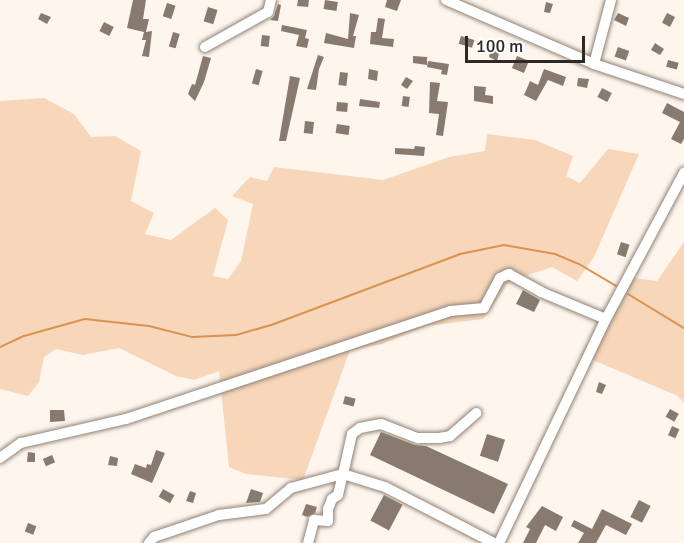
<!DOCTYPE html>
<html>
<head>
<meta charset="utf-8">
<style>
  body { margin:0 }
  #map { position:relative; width:684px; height:543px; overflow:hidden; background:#fef5ed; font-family:Signika,sans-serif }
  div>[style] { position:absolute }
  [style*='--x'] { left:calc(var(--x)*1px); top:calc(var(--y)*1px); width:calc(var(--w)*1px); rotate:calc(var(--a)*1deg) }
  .green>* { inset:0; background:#f7d6ba }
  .stream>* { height:2px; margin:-1px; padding:0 1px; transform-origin:1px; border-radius:1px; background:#da934f }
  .building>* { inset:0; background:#887a6f; transform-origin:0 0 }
  .roads { filter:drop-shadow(0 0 2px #8f8276) drop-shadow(0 0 2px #8f8276) }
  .minor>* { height:10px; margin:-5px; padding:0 5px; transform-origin:5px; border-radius:5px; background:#fff }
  span { translate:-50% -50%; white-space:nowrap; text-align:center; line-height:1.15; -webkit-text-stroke:5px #fff; paint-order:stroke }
  .scale { position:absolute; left:465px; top:36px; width:120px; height:27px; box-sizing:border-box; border:3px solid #2f2925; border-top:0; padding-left:8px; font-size:18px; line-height:21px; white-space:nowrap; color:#2f2925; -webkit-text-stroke:4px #fff; paint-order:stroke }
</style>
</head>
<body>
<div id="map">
  <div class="green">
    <div style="clip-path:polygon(44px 98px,74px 114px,91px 137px,115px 136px,141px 151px,131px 201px,154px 213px,145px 234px,171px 240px,215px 208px,228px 220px,213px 276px,228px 279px,241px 261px,253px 204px,232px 196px,250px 177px,267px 181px,274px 167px,383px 180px,449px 157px,485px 151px,487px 134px,535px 140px,573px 156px,566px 176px,580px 183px,608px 149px,639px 154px,594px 257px,577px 281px,552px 267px,510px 281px,483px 319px,426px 326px,382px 344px,350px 350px,303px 480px,246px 474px,229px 467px,219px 371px,194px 380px,176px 376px,119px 348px,83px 355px,56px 349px,44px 357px,39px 382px,28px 396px,0 389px,0 101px)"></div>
    <div style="clip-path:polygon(684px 242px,684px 403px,678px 396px,581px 355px,626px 277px,657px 281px)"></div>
  </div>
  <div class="stream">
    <div style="--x:628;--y:294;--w:66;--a:31.3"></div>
    <div style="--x:0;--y:347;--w:26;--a:-25"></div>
    <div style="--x:24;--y:336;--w:63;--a:-15.6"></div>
    <div style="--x:85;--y:319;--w:64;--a:6.2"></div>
    <div style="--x:149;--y:326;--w:44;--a:14.3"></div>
    <div style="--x:192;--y:337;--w:44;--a:-2.6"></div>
    <div style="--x:236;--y:335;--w:40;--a:-16"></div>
    <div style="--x:274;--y:324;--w:199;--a:-20.6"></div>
    <div style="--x:460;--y:254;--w:45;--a:-11.6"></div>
    <div style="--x:504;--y:245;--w:52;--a:10"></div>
    <div style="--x:555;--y:254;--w:26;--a:23"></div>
    <div style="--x:579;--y:264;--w:43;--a:30.7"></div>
  </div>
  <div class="building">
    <div style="clip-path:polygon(133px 0,146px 0,143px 19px,149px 19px,146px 32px,152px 31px,149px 57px,142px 56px,146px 40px,142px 40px,144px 32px,127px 28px)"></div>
    <div style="clip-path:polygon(298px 0,309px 0,308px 7px,297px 6px)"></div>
    <div style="left:325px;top:0;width:13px;height:9px;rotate:9deg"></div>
    <div style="clip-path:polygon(387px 0,401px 0,397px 11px,385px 7px)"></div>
    <div style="clip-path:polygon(546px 2px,553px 4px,550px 13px,544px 12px)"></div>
    <div style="left:167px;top:3px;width:9px;height:14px;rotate:18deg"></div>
    <div style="clip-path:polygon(278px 4px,281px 5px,278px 21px,270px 20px,274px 16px)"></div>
    <div style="left:208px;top:7px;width:10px;height:15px;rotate:17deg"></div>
    <div style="clip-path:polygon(41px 13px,51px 17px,47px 24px,38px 19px)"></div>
    <div style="clip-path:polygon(350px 13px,359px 15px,353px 36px,356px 36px,354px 48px,324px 43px,326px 33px,348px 39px)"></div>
    <div style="clip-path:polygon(618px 13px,629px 18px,626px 26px,614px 20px)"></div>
    <div style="left:667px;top:13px;width:9px;height:11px;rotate:27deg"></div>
    <div style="clip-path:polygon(378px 18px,385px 19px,382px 38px,394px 39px,393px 47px,370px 44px,371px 32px,376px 32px)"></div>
    <div style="left:104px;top:22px;width:11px;height:10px;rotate:27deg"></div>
    <div style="clip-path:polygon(282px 25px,307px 30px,305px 38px,309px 39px,307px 48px,296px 46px,299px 35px,281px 31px)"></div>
    <div style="left:173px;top:32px;width:7px;height:15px;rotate:16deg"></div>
    <div style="left:262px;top:35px;width:8px;height:11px;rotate:7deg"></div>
    <div style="left:461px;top:36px;width:14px;height:8px;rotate:17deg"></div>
    <div style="clip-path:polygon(492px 43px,501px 46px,497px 61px,489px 57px)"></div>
    <div style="clip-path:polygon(655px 43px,664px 49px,660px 55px,651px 50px)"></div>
    <div style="left:618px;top:47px;width:12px;height:10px;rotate:20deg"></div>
    <div style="clip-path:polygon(318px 55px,324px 57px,319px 69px,316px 90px,307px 89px)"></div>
    <div style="clip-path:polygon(203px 56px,211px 58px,204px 82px,195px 101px,188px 94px,192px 84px,195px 85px)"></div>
    <div style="clip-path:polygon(413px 56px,427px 57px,427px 65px,413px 63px)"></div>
    <div style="left:517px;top:56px;width:13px;height:13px;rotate:23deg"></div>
    <div style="left:668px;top:60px;width:11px;height:7px;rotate:15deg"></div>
    <div style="clip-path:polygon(428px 61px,449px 64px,447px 75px,441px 74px,442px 70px,427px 67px)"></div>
    <div style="left:256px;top:69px;width:7px;height:15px;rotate:16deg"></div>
    <div style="clip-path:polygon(369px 69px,378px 71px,377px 81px,368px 79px)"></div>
    <div style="clip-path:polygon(544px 69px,566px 77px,563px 86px,548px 80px,536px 101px,524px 95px,530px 81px,538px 85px)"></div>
    <div style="left:340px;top:72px;width:8px;height:13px;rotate:7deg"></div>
    <div style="clip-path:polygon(290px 76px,300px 78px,286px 141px,279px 141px)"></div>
    <div style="clip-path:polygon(406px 77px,413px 81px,407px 89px,401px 85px)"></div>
    <div style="clip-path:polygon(578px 78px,589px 79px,587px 88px,577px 86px)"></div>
    <div style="clip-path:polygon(430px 82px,440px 83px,437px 101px,448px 102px,443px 136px,436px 135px,439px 114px,429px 113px)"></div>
    <div style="clip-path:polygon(474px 86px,486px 87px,485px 95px,493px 96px,493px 104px,474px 101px)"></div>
    <div style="left:602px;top:88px;width:11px;height:10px;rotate:27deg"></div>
    <div style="left:403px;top:96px;width:7px;height:10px;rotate:8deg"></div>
    <div style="clip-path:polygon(360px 99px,380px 102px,379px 108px,359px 106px)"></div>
    <div style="left:337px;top:102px;width:11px;height:9px;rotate:5deg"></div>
    <div style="clip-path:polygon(667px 103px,684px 112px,684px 139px,681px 144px,671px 139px,680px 122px,662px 113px)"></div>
    <div style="left:305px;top:121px;width:9px;height:12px;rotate:6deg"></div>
    <div style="left:337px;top:124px;width:13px;height:9px;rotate:9deg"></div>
    <div style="clip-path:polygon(415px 146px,425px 147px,424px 156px,395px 154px,395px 148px,414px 149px)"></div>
    <div style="left:621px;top:242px;width:9px;height:13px;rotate:18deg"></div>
    <div style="clip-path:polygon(523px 290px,540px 300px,534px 312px,516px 304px)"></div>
    <div style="clip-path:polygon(599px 382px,606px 385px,602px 394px,596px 392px)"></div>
    <div style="left:345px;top:396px;width:11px;height:8px;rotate:15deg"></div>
    <div style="left:670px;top:409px;width:10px;height:9px;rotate:29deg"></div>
    <div style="clip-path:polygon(50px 410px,64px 410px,65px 421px,50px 422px)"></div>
    <div style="left:672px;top:426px;width:8px;height:10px;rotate:23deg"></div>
    <div style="clip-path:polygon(381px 432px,415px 445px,426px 446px,508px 484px,494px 514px,370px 455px)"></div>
    <div style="left:487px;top:434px;width:19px;height:23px;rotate:18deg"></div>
    <div style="clip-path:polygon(156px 450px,165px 453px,152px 483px,131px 474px,135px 464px,146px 468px,147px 464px,151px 465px)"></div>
    <div style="clip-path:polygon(28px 452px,35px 453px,35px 462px,27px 462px)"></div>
    <div style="left:52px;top:455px;width:8px;height:10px;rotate:67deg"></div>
    <div style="clip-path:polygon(110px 456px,118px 458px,117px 466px,108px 465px)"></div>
    <div style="left:163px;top:489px;width:13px;height:9px;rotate:29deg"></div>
    <div style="clip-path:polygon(251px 489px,263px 493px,260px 502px,246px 503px)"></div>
    <div style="clip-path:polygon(190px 491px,196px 493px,193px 503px,186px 501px)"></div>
    <div style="left:384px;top:495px;width:21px;height:29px;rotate:28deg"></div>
    <div style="left:639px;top:500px;width:13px;height:19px;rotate:27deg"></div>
    <div style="clip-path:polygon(306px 504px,317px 507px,315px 513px,307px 517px,302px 515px)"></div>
    <div style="clip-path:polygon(542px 506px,563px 517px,556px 531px,545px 525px,536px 543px,523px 543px,530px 529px,526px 527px)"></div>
    <div style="clip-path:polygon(602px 509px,632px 524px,626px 535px,606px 525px,596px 543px,578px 543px,584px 533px,571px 526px,574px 520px,592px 529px)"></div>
    <div style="left:28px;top:523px;width:9px;height:9px;rotate:21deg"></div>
  </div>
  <div class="roads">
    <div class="minor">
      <div style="--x:446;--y:0;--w:161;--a:23.4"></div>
      <div style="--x:594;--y:64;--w:95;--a:18.4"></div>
      <div style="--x:205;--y:47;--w:72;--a:-29.1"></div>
      <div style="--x:268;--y:12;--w:12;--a:-76"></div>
      <div style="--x:594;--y:64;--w:66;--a:-75.1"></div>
      <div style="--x:0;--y:458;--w:26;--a:-36"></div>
      <div style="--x:21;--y:443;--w:108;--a:-12.9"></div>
      <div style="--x:126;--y:419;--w:342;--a:-18.4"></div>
      <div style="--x:450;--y:311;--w:34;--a:-5"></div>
      <div style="--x:484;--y:308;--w:34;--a:-62"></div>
      <div style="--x:500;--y:278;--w:10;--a:-24"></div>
      <div style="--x:509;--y:274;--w:37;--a:29"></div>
      <div style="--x:541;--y:292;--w:70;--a:22.6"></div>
      <div style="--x:149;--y:543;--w:8;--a:-50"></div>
      <div style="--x:154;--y:537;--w:69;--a:-18.7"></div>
      <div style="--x:219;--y:515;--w:47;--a:-7.3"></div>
      <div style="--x:266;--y:509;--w:33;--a:-40"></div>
      <div style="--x:291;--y:488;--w:54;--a:-15.1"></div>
      <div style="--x:343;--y:474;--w:41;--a:-77.3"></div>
      <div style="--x:352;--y:434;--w:10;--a:-37"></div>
      <div style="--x:360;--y:428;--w:21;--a:-11"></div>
      <div style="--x:381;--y:424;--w:40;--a:21"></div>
      <div style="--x:418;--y:438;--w:21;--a:0"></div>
      <div style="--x:439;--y:438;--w:11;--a:-10"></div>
      <div style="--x:450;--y:436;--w:35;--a:-41"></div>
      <div style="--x:308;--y:543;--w:24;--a:-75"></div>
      <div style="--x:314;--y:520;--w:14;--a:4"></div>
      <div style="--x:328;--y:521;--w:12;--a:-90"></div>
      <div style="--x:328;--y:509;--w:11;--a:-68"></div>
      <div style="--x:332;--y:499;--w:7;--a:-34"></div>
      <div style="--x:338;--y:495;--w:22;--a:-77"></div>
      <div style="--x:343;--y:474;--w:44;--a:17.2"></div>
      <div style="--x:385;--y:487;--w:123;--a:27.2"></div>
      <div style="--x:499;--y:543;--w:248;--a:-64.5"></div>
      <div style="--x:606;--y:319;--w:166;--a:-61.9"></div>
    </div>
  </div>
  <div class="scale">100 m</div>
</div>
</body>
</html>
